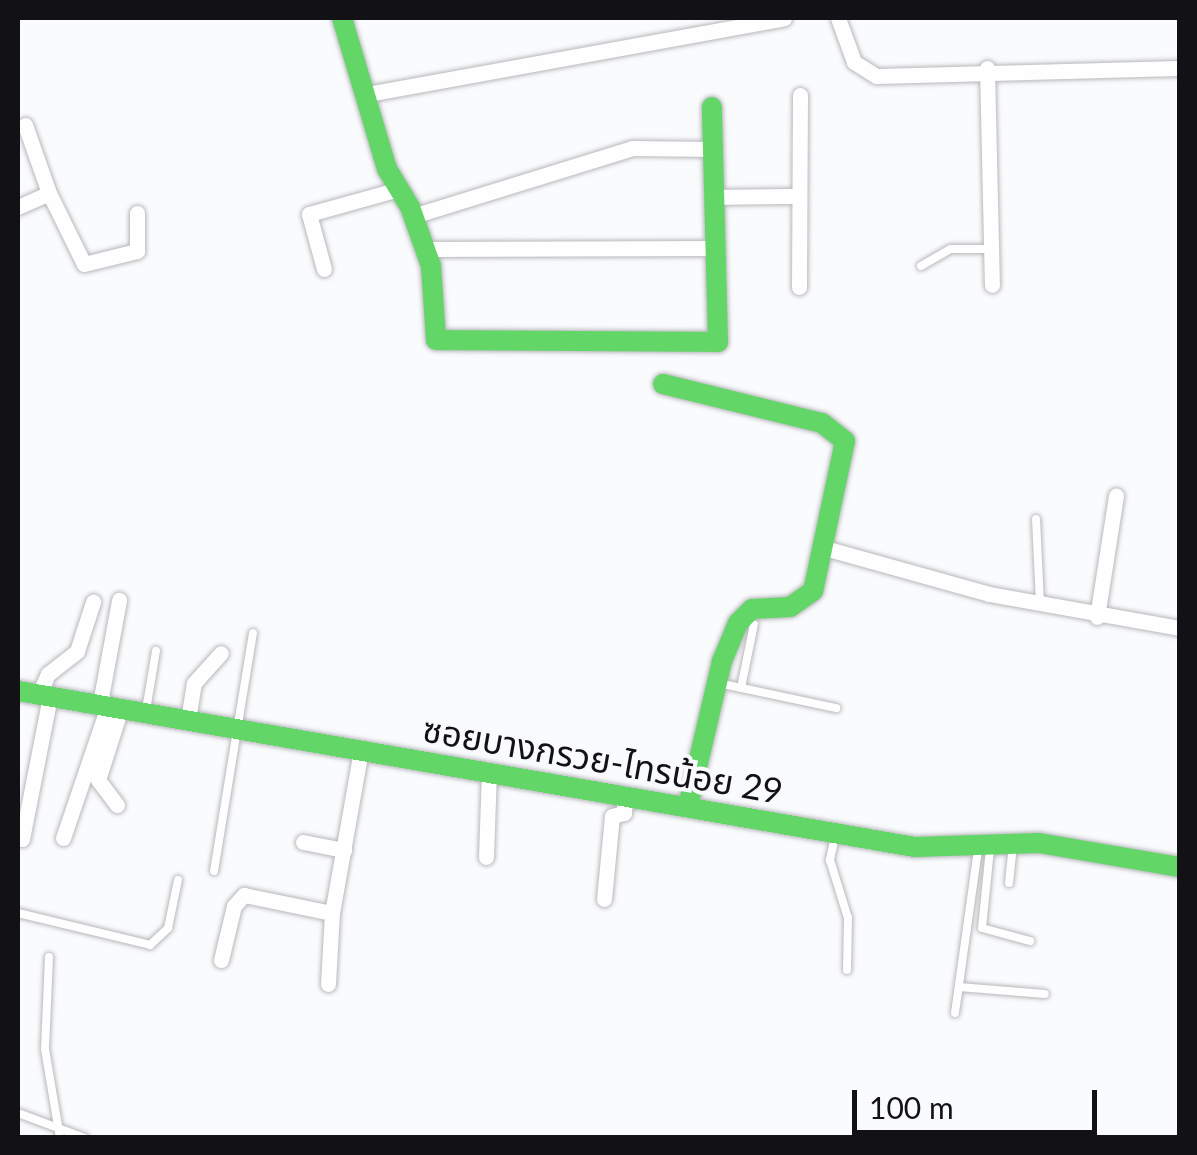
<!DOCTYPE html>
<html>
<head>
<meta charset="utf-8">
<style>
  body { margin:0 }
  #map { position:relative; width:1197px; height:1155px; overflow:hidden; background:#fafbfd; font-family:Lato,"Noto Sans Thai",sans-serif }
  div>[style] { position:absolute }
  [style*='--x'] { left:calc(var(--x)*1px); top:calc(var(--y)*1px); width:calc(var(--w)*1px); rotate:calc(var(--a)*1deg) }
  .roads { filter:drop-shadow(0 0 2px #b7b8bb) drop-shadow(0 0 2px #b7b8bb) }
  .lane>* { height:8px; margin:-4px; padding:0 4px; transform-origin:4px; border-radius:4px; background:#fefeff }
  .street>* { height:15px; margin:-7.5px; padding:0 7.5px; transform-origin:7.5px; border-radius:7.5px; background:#fefeff }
  .fast>* { height:20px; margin:-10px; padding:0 10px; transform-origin:10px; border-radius:10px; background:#63d668 }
  span { translate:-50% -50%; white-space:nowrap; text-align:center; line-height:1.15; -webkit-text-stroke:8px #f9fafe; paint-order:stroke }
  .street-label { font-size:35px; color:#121216 }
  .frame { position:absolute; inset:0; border:20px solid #121216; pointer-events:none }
  .scale { position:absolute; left:852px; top:1090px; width:245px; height:45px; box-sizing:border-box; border:5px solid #121216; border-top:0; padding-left:12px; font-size:30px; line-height:35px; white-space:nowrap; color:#121216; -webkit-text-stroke:8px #f9fafe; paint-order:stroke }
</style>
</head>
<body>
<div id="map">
  <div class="roads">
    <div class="lane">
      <div style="--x:921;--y:266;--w:34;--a:-30"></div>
      <div style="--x:951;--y:249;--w:41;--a:0"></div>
      <div style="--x:1036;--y:519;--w:85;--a:87.3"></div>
      <div style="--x:718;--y:683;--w:121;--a:12"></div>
      <div style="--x:741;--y:688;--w:65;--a:-78.5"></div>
      <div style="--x:146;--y:710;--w:60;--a:-80.4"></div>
      <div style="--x:836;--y:833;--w:28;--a:103"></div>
      <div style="--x:830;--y:860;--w:61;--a:72.8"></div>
      <div style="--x:848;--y:918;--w:52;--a:91.1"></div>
      <div style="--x:990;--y:849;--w:79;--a:95.8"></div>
      <div style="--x:982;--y:928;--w:50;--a:15.2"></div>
      <div style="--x:214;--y:871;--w:241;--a:-80.7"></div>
      <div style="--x:1009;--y:883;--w:36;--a:-84"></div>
      <div style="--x:18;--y:913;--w:136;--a:13.6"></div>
      <div style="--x:150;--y:945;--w:25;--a:-43"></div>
      <div style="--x:168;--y:928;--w:49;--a:-78.2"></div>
      <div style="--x:49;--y:957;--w:92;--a:92.5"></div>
      <div style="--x:45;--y:1049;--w:90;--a:80.4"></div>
      <div style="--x:959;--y:987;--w:86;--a:4.7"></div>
      <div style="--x:955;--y:1013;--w:166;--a:-82"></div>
      <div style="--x:18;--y:1113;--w:72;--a:20.5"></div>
    </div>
    <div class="street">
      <div style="--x:838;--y:18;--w:47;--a:70"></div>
      <div style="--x:854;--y:62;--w:26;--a:32"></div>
      <div style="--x:876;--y:76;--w:304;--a:-1.5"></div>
      <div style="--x:987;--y:68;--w:217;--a:88.7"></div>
      <div style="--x:362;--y:95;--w:429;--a:-10.3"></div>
      <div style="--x:49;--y:193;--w:79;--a:63.8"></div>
      <div style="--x:84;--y:264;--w:55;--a:-13.8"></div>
      <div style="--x:137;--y:251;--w:38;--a:-90"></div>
      <div style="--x:714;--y:197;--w:85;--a:-0.7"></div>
      <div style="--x:18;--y:207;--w:34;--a:-24"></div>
      <div style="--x:49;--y:193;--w:72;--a:-109.4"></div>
      <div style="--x:413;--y:216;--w:229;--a:-17.2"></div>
      <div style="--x:632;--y:148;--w:81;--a:0.7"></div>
      <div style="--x:425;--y:249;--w:291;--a:-0.2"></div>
      <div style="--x:324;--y:269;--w:57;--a:-105.3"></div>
      <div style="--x:309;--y:214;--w:93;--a:-15.5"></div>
      <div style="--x:799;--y:287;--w:192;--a:-89.7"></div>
      <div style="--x:821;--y:547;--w:174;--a:15.6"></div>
      <div style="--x:989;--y:594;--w:194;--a:10.1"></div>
      <div style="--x:1097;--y:617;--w:123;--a:-81.1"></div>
      <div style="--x:39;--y:694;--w:22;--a:-66"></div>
      <div style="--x:48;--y:674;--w:37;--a:-38"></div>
      <div style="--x:77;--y:651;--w:52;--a:-71.9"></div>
      <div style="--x:100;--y:703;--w:105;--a:-79.5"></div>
      <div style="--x:188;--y:720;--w:37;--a:-81"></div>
      <div style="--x:194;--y:683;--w:40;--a:-48"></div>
      <div style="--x:117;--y:805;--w:31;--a:-127"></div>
      <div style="--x:98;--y:780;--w:76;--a:-72.3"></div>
      <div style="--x:63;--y:838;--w:139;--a:-71.2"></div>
      <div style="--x:22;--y:839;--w:146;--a:-78.9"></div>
      <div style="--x:303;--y:842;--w:42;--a:11"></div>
      <div style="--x:486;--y:857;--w:85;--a:-88"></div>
      <div style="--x:604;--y:899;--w:83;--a:-84.5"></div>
      <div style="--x:612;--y:816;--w:12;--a:-14"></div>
      <div style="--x:624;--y:813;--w:18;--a:-87"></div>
      <div style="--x:221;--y:960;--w:56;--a:-76.5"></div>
      <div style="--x:234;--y:906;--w:15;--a:-48"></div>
      <div style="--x:244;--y:895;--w:90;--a:11.6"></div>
      <div style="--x:332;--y:913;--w:165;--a:-79.9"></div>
      <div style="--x:328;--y:984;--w:71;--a:-86.8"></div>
    </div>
    <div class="fast">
      <div style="--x:342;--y:18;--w:158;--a:73.4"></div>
      <div style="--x:387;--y:169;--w:44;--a:58.8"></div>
      <div style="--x:410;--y:207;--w:63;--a:70.4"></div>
      <div style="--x:431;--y:266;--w:74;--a:86.1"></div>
      <div style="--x:436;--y:340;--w:282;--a:0.4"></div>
      <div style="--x:718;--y:342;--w:235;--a:-91.5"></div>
      <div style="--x:663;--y:384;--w:164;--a:13.8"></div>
      <div style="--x:822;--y:423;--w:29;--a:38"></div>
      <div style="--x:845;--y:441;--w:153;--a:102"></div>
      <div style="--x:813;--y:591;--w:28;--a:145"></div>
      <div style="--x:790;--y:607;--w:38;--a:177"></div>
      <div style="--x:752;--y:609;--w:20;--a:135"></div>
      <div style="--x:738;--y:623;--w:41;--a:112.8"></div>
      <div style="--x:722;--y:661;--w:149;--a:103.2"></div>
      <div style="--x:18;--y:691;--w:910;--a:9.87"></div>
      <div style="--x:915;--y:847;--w:124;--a:-1.8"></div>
      <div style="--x:1039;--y:843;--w:143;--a:9.7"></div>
    </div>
  </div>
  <div class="street-label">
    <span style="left:603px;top:759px;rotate:10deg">ซอยบางกรวย-ไทรน้อย 29</span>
  </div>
  <div class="frame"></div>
  <div class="scale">100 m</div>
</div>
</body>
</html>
